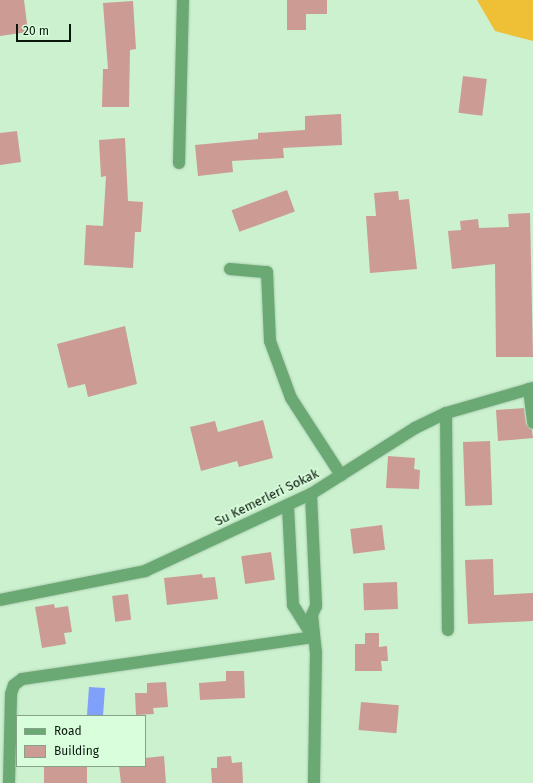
<!DOCTYPE html>
<html>
<head>
<meta charset="utf-8">
<style>
  body { margin:0 }
  #map { position:relative; width:533px; height:783px; overflow:hidden; background:#cbf1cf; font-family:"Fira Sans",sans-serif }
  div>[style] { position:absolute }
  [style*='--x'] { left:calc(var(--x)*1px); top:calc(var(--y)*1px); width:calc(var(--w)*1px); rotate:calc(var(--a)*1deg) }
  .green>* { inset:0; background:#efbf35 }
  .water>* { inset:0; background:#80a0f9; transform-origin:0 0 }
  .building>* { inset:0; background:#cc9b94; transform-origin:0 0 }
  .roads { filter:drop-shadow(0 0 1px #acceb0) drop-shadow(0 0 1px #acceb0) }
  .street>* { height:12px; margin:-6px; padding:0 6px; transform-origin:6px; border-radius:6px; background:#6aa973 }
  span { translate:-50% -50%; white-space:nowrap; text-align:center; line-height:1.15; -webkit-text-stroke:3px #d9fedc; paint-order:stroke }
  .street-label { font-size:13px; color:#0a170c }
  .legend { position:absolute; left:16px; top:715px; width:130px; height:52px; box-sizing:border-box; background:#d9fedc; border:1px solid #86a289; margin:0; padding:5px 7px; list-style:none; font-size:12px; color:#0a170c }
  .legend li { display:flex; align-items:center; gap:8px; height:20px }
  .legend b { width:20px; border:1px solid #86a289 }
  .scale { position:absolute; left:16px; top:24px; width:55px; height:18px; box-sizing:border-box; border:2px solid #0a170c; border-top:0; padding-left:5px; font-size:12px; line-height:14px; white-space:nowrap; color:#0a170c; -webkit-text-stroke:3px #d9fedc; paint-order:stroke }
</style>
</head>
<body>
<div id="map">
  <div class="green">
    <div style="clip-path:polygon(477px 0,533px 0,533px 41px,495px 31px)"></div>
  </div>
  <div class="water">
    <div style="left:89px;top:687px;width:16px;height:29px;rotate:4deg"></div>
  </div>
  <div class="building">
    <div style="clip-path:polygon(0 0,24px 0,28px 32px,0 36px)"></div>
    <div style="clip-path:polygon(287px 0,327px 0,327px 14px,306px 14px,306px 30px,287px 30px)"></div>
    <div style="clip-path:polygon(133px 1px,136px 49px,130px 50px,129px 107px,102px 107px,103px 69px,108px 69px,103px 3px)"></div>
    <div style="left:463px;top:76px;width:24px;height:37px;rotate:7deg"></div>
    <div style="clip-path:polygon(341px 114px,342px 145px,283px 148px,284px 158px,232px 161px,233px 172px,198px 176px,195px 145px,258px 139px,258px 133px,305px 130px,305px 116px)"></div>
    <div style="clip-path:polygon(17px 131px,21px 162px,0 165px,0 133px)"></div>
    <div style="clip-path:polygon(125px 138px,128px 201px,143px 202px,141px 232px,135px 232px,133px 268px,84px 265px,86px 225px,103px 226px,106px 176px,101px 177px,99px 140px)"></div>
    <div style="left:287px;top:190px;width:23px;height:59px;rotate:70deg"></div>
    <div style="clip-path:polygon(398px 191px,399px 200px,409px 199px,417px 269px,370px 273px,366px 216px,376px 216px,374px 193px)"></div>
    <div style="clip-path:polygon(530px 213px,533px 357px,496px 357px,495px 264px,452px 269px,448px 231px,461px 230px,460px 221px,478px 219px,479px 228px,509px 227px,508px 214px)"></div>
    <div style="clip-path:polygon(125px 326px,137px 384px,88px 397px,85px 384px,68px 388px,57px 344px)"></div>
    <div style="clip-path:polygon(524px 408px,526px 424px,532px 430px,533px 438px,498px 441px,496px 410px)"></div>
    <div style="clip-path:polygon(263px 420px,273px 458px,239px 467px,237px 461px,201px 471px,190px 427px,215px 421px,218px 432px)"></div>
    <div style="left:490px;top:441px;width:64px;height:27px;rotate:88deg"></div>
    <div style="clip-path:polygon(388px 456px,415px 458px,414px 469px,420px 470px,419px 489px,386px 488px)"></div>
    <div style="left:382px;top:525px;width:25px;height:32px;rotate:83deg"></div>
    <div style="left:271px;top:552px;width:28px;height:30px;rotate:82deg"></div>
    <div style="clip-path:polygon(493px 559px,494px 595px,533px 593px,533px 621px,468px 624px,465px 560px)"></div>
    <div style="clip-path:polygon(202px 574px,203px 578px,215px 577px,218px 599px,167px 605px,164px 578px)"></div>
    <div style="left:397px;top:582px;width:27px;height:34px;rotate:88deg"></div>
    <div style="left:128px;top:594px;width:26px;height:16px;rotate:83deg"></div>
    <div style="clip-path:polygon(54px 604px,55px 608px,68px 606px,72px 632px,64px 633px,66px 644px,42px 648px,35px 607px)"></div>
    <div style="clip-path:polygon(365px 633px,379px 633px,379px 647px,387px 646px,388px 661px,381px 661px,382px 671px,355px 671px,355px 644px,365px 644px)"></div>
    <div style="clip-path:polygon(226px 671px,244px 671px,245px 698px,200px 700px,199px 683px,226px 681px)"></div>
    <div style="clip-path:polygon(166px 682px,168px 707px,153px 708px,154px 714px,136px 715px,135px 693px,147px 693px,147px 683px)"></div>
    <div style="left:361px;top:702px;width:38px;height:28px;rotate:5deg"></div>
    <div style="clip-path:polygon(164px 756px,166px 783px,121px 783px,119px 766px,145px 766px,145px 758px)"></div>
    <div style="clip-path:polygon(231px 756px,232px 763px,242px 762px,243px 783px,212px 783px,211px 768px,217px 768px,217px 757px)"></div>
    <div style="left:44px;top:766px;width:43px;height:17px"></div>
  </div>
  <div class="roads">
    <div class="street">
      <div style="--x:179;--y:163;--w:163;--a:-88.6"></div>
      <div style="--x:230;--y:269;--w:37;--a:5"></div>
      <div style="--x:267;--y:272;--w:69;--a:87.5"></div>
      <div style="--x:270;--y:341;--w:61;--a:69.8"></div>
      <div style="--x:291;--y:398;--w:92;--a:57"></div>
      <div style="--x:529;--y:389;--w:34;--a:83"></div>
      <div style="--x:446;--y:413;--w:217;--a:89.5"></div>
      <div style="--x:311;--y:494;--w:112;--a:87.4"></div>
      <div style="--x:316;--y:606;--w:10;--a:114"></div>
      <div style="--x:312;--y:615;--w:37;--a:84"></div>
      <div style="--x:316;--y:652;--w:131;--a:90.9"></div>
      <div style="--x:0;--y:600;--w:148;--a:-11.3"></div>
      <div style="--x:145;--y:571;--w:183;--a:-24.9"></div>
      <div style="--x:311;--y:494;--w:123;--a:-32.4"></div>
      <div style="--x:415;--y:428;--w:34;--a:-26"></div>
      <div style="--x:446;--y:413;--w:91;--a:-16"></div>
      <div style="--x:9;--y:783;--w:89;--a:-88.7"></div>
      <div style="--x:11;--y:694;--w:9;--a:-72"></div>
      <div style="--x:14;--y:685;--w:10;--a:-37"></div>
      <div style="--x:22;--y:679;--w:294;--a:-8.2"></div>
      <div style="--x:313;--y:637;--w:38;--a:-122"></div>
      <div style="--x:293;--y:605;--w:100;--a:-92.9"></div>
    </div>
  </div>
  <div class="street-label">
    <span style="left:267px;top:498px;rotate:-26deg">Su Kemerleri Sokak</span>
  </div>
  <ul class="legend">
  <li><b style="height:5px;background:#6aa973"></b>Road</li>
  <li><b style="height:11px;background:#cc9b94"></b>Building</li>
  </ul>
  <div class="scale">20 m</div>
</div>
</body>
</html>
